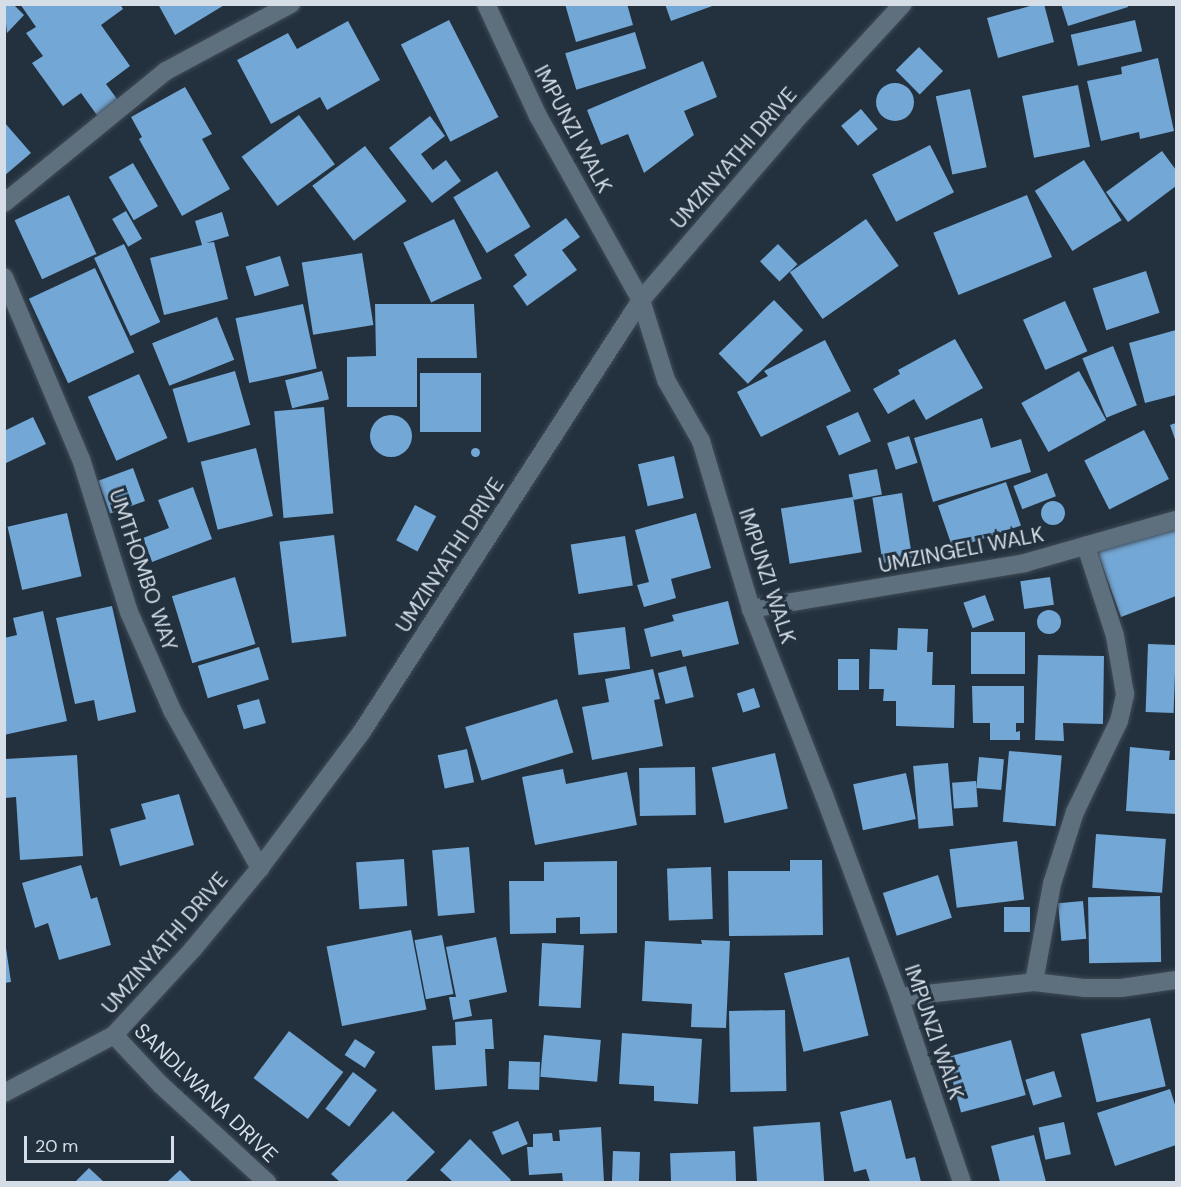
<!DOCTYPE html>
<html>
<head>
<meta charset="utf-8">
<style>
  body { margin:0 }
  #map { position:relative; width:1181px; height:1187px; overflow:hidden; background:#23313e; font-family:"DM Sans",sans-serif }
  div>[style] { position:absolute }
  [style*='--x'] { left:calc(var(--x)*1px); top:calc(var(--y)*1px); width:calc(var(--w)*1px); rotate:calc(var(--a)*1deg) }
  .building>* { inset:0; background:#73a7d5; transform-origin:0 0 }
  .round { border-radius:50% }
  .roads { filter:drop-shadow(0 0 2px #404c57) drop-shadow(0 0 2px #404c57) }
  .minor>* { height:18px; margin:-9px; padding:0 9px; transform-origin:9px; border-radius:9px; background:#5e6f7e }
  span { translate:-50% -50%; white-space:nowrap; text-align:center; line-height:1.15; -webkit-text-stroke:6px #23313e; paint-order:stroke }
  .street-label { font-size:21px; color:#d5dee7 }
  .frame { position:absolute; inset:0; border:6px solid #d5dee7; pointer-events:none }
  .scale { position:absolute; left:24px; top:1136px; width:150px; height:27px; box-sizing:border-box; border:3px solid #d5dee7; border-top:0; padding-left:8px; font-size:18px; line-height:21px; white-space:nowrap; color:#d5dee7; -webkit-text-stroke:4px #23313e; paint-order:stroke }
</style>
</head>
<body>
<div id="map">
  <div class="building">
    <div style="clip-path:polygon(4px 4px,13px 4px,24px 15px,7px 33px)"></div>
    <div style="clip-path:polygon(20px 4px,120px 4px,123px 9px,101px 25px,130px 66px,106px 84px,120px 103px,99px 118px,81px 93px,63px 106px,32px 63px,43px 56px,26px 33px,36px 27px)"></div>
    <div style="clip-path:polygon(158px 4px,226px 4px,175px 35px)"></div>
    <div style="clip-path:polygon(565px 4px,627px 4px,633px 25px,576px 42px)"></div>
    <div style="clip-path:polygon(665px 4px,715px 4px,715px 5px,671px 21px)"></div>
    <div style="clip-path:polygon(1037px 4px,1044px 4px,1054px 42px,998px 58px,987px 18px)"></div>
    <div style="clip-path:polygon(1061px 4px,1128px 4px,1128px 7px,1068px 26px)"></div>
    <div style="left:449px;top:20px;width:109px;height:54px;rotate:63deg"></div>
    <div style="left:1135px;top:20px;width:32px;height:66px;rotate:77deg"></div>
    <div style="clip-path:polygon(348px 21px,380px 80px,327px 110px,320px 97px,271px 124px,237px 60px,288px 33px,297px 49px)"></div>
    <div style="left:635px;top:32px;width:38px;height:73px;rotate:73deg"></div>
    <div style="left:919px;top:47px;width:34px;height:33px;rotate:45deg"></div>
    <div style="clip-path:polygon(1158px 58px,1174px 131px,1140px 139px,1139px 132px,1101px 141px,1087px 81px,1122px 74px,1121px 67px)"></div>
    <div style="clip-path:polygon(703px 61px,717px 97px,684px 111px,694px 135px,644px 173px,628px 134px,601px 145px,587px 110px)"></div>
    <div class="round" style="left:876px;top:83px;width:38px;height:38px"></div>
    <div style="left:1078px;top:85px;width:63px;height:57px;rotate:79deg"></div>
    <div style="clip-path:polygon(185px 87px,212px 134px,202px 139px,230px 189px,182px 216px,139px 139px,142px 137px,131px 117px)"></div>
    <div style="left:970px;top:89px;width:80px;height:35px;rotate:78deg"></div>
    <div style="left:861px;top:109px;width:26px;height:26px;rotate:50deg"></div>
    <div style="left:299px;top:115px;width:61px;height:71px;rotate:54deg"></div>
    <div style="clip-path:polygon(430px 116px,445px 136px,421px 154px,433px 170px,446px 160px,461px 181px,432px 203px,389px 148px)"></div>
    <div style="clip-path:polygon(4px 122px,31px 153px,4px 176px)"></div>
    <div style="left:930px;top:145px;width:53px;height:65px;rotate:63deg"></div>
    <div style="left:365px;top:146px;width:69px;height:66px;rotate:53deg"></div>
    <div style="clip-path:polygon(1162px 151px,1176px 170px,1176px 186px,1128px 222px,1106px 192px)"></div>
    <div style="left:1084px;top:160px;width:71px;height:58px;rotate:58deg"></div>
    <div style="left:133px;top:163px;width:50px;height:28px;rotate:60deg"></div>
    <div style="left:497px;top:171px;width:65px;height:51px;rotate:59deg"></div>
    <div style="left:69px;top:195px;width:65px;height:60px;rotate:65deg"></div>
    <div style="left:1027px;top:195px;width:67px;height:101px;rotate:68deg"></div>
    <div style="left:126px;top:211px;width:32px;height:16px;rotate:60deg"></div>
    <div style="clip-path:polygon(222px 212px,229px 236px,206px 243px,214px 242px,228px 299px,164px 315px,150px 258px,202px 245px,195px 221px)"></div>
    <div style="clip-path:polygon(566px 218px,580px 237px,562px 250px,577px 270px,527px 306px,513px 286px,527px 275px,514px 255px)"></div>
    <div style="left:454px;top:219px;width:66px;height:56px;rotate:65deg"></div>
    <div style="left:866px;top:219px;width:57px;height:93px;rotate:55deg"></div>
    <div style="left:124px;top:244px;width:86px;height:33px;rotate:65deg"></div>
    <div style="left:778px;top:244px;width:28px;height:25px;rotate:46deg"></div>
    <div style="left:362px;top:253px;width:73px;height:61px;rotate:81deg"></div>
    <div style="left:280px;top:256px;width:31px;height:36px;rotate:73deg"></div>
    <div style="left:95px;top:268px;width:93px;height:73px;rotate:65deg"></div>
    <div style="left:1146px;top:271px;width:44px;height:56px;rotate:72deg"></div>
    <div style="left:774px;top:300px;width:42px;height:77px;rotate:46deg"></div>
    <div style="left:1065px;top:301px;width:55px;height:46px;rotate:66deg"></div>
    <div style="left:303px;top:304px;width:66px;height:69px;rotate:78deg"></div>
    <div style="clip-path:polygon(375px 304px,474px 304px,477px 358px,417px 358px,417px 407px,347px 407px,347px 357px,376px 356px)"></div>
    <div style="left:217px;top:317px;width:46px;height:70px;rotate:68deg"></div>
    <div style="clip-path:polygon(1176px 330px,1176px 395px,1145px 403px,1129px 343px)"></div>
    <div style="clip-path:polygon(955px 339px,983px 388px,926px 420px,914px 399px,888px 414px,873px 389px,900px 374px,898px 370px)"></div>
    <div style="clip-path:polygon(825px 340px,851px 391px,761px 437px,737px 392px,768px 376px,764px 371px)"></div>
    <div style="left:1113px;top:346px;width:64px;height:33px;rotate:68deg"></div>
    <div style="left:235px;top:371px;width:56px;height:65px;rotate:74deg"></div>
    <div style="left:322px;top:371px;width:29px;height:38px;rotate:76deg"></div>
    <div style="left:1079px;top:371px;width:56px;height:66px;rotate:61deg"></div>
    <div style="left:420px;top:373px;width:61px;height:59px"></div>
    <div style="left:139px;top:374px;width:70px;height:56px;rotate:66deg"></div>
    <div style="left:324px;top:407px;width:107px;height:50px;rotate:85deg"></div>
    <div style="left:858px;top:412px;width:32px;height:35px;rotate:66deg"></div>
    <div class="round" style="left:370px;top:415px;width:42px;height:42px"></div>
    <div style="clip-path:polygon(33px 417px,46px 444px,4px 464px,4px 431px)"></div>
    <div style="clip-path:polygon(982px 418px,991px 448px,1021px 439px,1031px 472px,933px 502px,914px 438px)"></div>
    <div style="clip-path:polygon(1176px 423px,1176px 442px,1170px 425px)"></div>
    <div style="left:1144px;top:430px;width:55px;height:67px;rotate:63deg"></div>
    <div style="left:909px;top:436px;width:28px;height:23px;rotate:72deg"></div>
    <div class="round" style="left:470.5px;top:447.5px;width:9px;height:9px"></div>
    <div style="left:256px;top:448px;width:70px;height:57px;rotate:76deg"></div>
    <div style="left:674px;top:456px;width:43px;height:37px;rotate:77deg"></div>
    <div style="left:133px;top:468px;width:35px;height:37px;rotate:70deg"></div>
    <div style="left:877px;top:469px;width:26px;height:29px;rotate:79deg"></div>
    <div style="left:1047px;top:473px;width:25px;height:36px;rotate:69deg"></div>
    <div style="left:1006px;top:482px;width:46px;height:72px;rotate:71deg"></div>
    <div style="clip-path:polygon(193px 487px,212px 539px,152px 562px,143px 538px,169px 528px,158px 500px)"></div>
    <div style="left:902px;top:493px;width:66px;height:30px;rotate:81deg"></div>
    <div style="left:853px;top:497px;width:56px;height:73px;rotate:81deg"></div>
    <div class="round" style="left:1041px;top:501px;width:24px;height:24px"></div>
    <div style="left:415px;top:505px;width:24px;height:40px;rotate:28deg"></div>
    <div style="left:67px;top:513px;width:65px;height:61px;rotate:77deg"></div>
    <div style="clip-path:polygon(696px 513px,711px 568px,671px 579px,676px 598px,644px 607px,637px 585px,649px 582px,635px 530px)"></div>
    <div style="clip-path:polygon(1176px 521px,1176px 596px,1121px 617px,1097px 551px)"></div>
    <div style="left:334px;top:535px;width:102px;height:55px;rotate:83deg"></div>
    <div style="left:625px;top:536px;width:50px;height:55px;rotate:81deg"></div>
    <div style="left:235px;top:577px;width:70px;height:66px;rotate:73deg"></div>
    <div style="left:1050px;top:577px;width:28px;height:30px;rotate:82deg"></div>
    <div style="left:985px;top:595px;width:27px;height:23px;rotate:70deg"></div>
    <div style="clip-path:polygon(728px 601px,739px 644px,683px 657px,681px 650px,651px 657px,644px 629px,674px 621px,672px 615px)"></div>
    <div style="clip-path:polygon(112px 606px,136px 712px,98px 721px,94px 700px,75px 704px,56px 618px)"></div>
    <div class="round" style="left:1037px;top:610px;width:24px;height:24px"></div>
    <div style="clip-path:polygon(43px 611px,67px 721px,4px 735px,4px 638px,17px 635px,13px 618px)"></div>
    <div style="left:625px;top:627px;width:42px;height:52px;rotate:83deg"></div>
    <div style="clip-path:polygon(898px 628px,928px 629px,927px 652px,933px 652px,932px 685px,955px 685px,954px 728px,896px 726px,896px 701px,883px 701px,884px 689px,869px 689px,870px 649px,897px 650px)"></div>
    <div style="left:971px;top:632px;width:54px;height:42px"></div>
    <div style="left:1148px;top:644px;width:28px;height:68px;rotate:2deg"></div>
    <div style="left:259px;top:647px;width:34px;height:64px;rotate:73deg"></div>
    <div style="clip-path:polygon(1038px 655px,1104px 656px,1103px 724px,1063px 723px,1064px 741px,1035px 740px)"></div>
    <div style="left:838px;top:659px;width:21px;height:31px"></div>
    <div style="left:686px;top:666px;width:32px;height:29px;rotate:76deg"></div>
    <div style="clip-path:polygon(653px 669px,660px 699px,654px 700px,663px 746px,592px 760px,582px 707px,609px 702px,605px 679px)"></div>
    <div style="clip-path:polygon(972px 686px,1024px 686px,1024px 723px,1016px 723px,1016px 732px,1020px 731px,1020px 740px,990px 740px,990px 723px,973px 723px)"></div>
    <div style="left:754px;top:688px;width:20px;height:18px;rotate:72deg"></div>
    <div style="left:259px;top:699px;width:25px;height:23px;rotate:74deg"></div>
    <div style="left:557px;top:699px;width:56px;height:96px;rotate:73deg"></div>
    <div style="clip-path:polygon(1130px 747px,1170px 751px,1169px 760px,1176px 760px,1176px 814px,1126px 811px)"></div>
    <div style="left:467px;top:749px;width:34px;height:30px;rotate:78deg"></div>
    <div style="left:1009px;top:751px;width:53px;height:71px;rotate:5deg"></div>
    <div style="left:775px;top:753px;width:57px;height:65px;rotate:77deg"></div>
    <div style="clip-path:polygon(77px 755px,83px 856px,20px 860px,16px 797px,5px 798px,5px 759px)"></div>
    <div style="left:979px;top:757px;width:25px;height:31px;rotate:5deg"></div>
    <div style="left:948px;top:763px;width:63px;height:35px;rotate:85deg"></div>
    <div style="left:695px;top:767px;width:48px;height:56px;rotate:89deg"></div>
    <div style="clip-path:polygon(563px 769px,566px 784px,627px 772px,637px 825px,535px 845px,522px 777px)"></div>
    <div style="left:906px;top:773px;width:47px;height:54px;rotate:78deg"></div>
    <div style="left:976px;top:781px;width:26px;height:24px;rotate:86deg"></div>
    <div style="clip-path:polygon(179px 794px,194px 845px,120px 866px,110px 829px,146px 819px,141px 804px)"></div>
    <div style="left:1096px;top:834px;width:70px;height:54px;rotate:4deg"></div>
    <div style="left:1017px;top:841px;width:59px;height:68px;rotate:83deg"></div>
    <div style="left:469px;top:847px;width:66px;height:37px;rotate:85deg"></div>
    <div style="left:404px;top:859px;width:47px;height:48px;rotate:86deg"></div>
    <div style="clip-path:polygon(790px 860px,822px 860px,823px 935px,729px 936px,728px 871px,790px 871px)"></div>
    <div style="clip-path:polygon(617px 861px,617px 933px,580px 934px,580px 917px,556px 918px,556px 933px,510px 934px,509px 881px,544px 881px,544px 862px)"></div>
    <div style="clip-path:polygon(81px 865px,91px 899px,97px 897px,111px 945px,59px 960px,48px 923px,35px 928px,22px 883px)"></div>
    <div style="left:711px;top:867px;width:52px;height:44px;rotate:88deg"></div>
    <div style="left:938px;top:875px;width:45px;height:58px;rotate:72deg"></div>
    <div style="left:1160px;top:896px;width:66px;height:72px;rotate:89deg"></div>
    <div style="left:1083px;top:901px;width:38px;height:25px;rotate:85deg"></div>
    <div style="left:1030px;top:907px;width:25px;height:26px;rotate:90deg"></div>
    <div style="left:411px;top:930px;width:81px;height:86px;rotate:79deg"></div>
    <div style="clip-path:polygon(4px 934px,11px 982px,4px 983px)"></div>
    <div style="left:442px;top:935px;width:60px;height:28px;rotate:79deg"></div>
    <div style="clip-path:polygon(496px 937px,507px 992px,469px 1000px,472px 1016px,453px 1020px,449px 997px,456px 997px,446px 947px)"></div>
    <div style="clip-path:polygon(701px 940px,730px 941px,726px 1028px,691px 1027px,692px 1004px,642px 1001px,645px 941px,702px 944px)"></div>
    <div style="left:542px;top:943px;width:42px;height:63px;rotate:3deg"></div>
    <div style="left:849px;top:957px;width:81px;height:67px;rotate:76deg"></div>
    <div style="left:785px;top:1010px;width:81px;height:56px;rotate:89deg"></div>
    <div style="left:1150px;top:1018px;width:70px;height:71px;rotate:77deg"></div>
    <div style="clip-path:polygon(492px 1019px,494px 1049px,485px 1049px,487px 1086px,435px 1090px,432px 1046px,456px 1045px,455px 1022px)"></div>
    <div style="left:289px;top:1031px;width:68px;height:59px;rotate:37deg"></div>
    <div style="clip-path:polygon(622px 1033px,702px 1039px,698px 1104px,654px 1101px,654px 1086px,619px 1084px)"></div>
    <div style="left:544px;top:1035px;width:57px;height:42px;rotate:5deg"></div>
    <div style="left:355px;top:1039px;width:24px;height:19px;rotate:33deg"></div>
    <div style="left:1011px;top:1040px;width:57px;height:67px;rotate:75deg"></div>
    <div style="left:509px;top:1061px;width:31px;height:28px;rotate:2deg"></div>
    <div style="left:1054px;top:1071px;width:27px;height:30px;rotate:73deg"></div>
    <div style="left:353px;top:1072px;width:30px;height:46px;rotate:37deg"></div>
    <div style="clip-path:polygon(1170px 1089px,1176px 1108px,1176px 1145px,1115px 1166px,1097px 1113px)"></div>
    <div style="clip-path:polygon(891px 1100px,906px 1159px,915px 1157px,921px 1182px,870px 1182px,866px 1169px,854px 1172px,840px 1112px)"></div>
    <div style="clip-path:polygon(393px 1111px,435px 1152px,405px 1182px,340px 1182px,331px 1174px)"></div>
    <div style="left:518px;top:1121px;width:25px;height:28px;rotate:67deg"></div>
    <div style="left:820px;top:1122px;width:60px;height:67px;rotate:86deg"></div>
    <div style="left:1064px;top:1122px;width:33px;height:26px;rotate:78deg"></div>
    <div style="clip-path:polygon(601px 1127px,604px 1182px,563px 1182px,562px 1173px,529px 1175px,527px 1147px,533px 1147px,533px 1134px,552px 1133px,553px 1141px,560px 1141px,559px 1130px)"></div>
    <div style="clip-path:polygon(1034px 1135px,1046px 1182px,1000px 1182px,991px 1146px)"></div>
    <div style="clip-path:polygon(470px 1139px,511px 1180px,509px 1182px,453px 1182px,440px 1170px)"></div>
    <div style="left:613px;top:1151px;width:27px;height:31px;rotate:2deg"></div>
    <div style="left:735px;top:1151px;width:31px;height:65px;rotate:88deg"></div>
    <div style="clip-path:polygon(89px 1168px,104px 1182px,75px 1182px)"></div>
    <div style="clip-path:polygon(180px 1170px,192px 1182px,167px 1182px)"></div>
  </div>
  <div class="roads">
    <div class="minor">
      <div style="--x:486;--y:4;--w:123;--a:65.1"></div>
      <div style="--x:538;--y:116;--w:211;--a:60.8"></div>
      <div style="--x:641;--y:300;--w:84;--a:72.6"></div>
      <div style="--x:666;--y:380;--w:70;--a:60.2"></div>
      <div style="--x:701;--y:441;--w:175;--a:73.4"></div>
      <div style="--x:751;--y:609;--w:200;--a:68.6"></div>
      <div style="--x:824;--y:795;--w:215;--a:69.6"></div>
      <div style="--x:899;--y:997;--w:195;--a:71.2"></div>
      <div style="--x:4;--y:203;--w:209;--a:-39.2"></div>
      <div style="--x:166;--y:71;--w:142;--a:-28.2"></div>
      <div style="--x:4;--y:277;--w:198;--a:67.1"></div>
      <div style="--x:81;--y:459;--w:160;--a:72.6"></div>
      <div style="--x:129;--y:612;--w:109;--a:66.3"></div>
      <div style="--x:173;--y:712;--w:179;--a:60.9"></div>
      <div style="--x:751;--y:609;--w:278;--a:-9.5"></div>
      <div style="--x:1025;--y:563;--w:157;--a:-15.9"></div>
      <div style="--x:1034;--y:982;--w:100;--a:-79.6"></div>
      <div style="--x:1052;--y:884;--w:76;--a:-72.3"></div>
      <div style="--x:1075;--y:812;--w:101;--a:-64.2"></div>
      <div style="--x:1119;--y:721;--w:28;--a:-77"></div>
      <div style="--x:1125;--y:694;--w:59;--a:-99.8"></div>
      <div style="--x:1115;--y:636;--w:95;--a:-107.9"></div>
      <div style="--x:899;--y:997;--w:136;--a:-6.3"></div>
      <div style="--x:1034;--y:982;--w:50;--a:6.8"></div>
      <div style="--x:1084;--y:988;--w:37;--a:0"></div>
      <div style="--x:1121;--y:988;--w:56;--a:-8.3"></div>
      <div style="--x:114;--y:1035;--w:69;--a:46.8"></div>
      <div style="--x:161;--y:1085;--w:144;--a:42.5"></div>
      <div style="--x:4;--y:1093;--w:124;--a:-27.8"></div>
      <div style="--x:114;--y:1035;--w:117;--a:-47.4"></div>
      <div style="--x:193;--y:949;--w:105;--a:-50.4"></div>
      <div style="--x:260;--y:868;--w:169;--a:-53.2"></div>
      <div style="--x:361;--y:733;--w:516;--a:-57.11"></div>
      <div style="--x:641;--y:300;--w:233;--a:-49.3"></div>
      <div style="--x:793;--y:123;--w:162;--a:-47.3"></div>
    </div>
  </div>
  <div class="street-label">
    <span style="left:573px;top:129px;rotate:62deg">IMPUNZI WALK</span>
    <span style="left:734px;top:158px;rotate:-49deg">UMZINYATHI DRIVE</span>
    <span style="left:961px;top:550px;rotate:-11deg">UMZINGELI WALK</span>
    <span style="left:450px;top:555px;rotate:-57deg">UMZINYATHI DRIVE</span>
    <span style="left:143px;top:570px;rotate:71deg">UMTHOMBO WAY</span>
    <span style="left:767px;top:576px;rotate:72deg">IMPUNZI WALK</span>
    <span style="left:165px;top:943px;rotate:-49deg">UMZINYATHI DRIVE</span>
    <span style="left:934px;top:1032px;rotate:71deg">IMPUNZI WALK</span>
    <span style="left:206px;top:1093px;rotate:44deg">SANDLWANA DRIVE</span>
  </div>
  <div class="frame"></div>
  <div class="scale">20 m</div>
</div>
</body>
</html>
